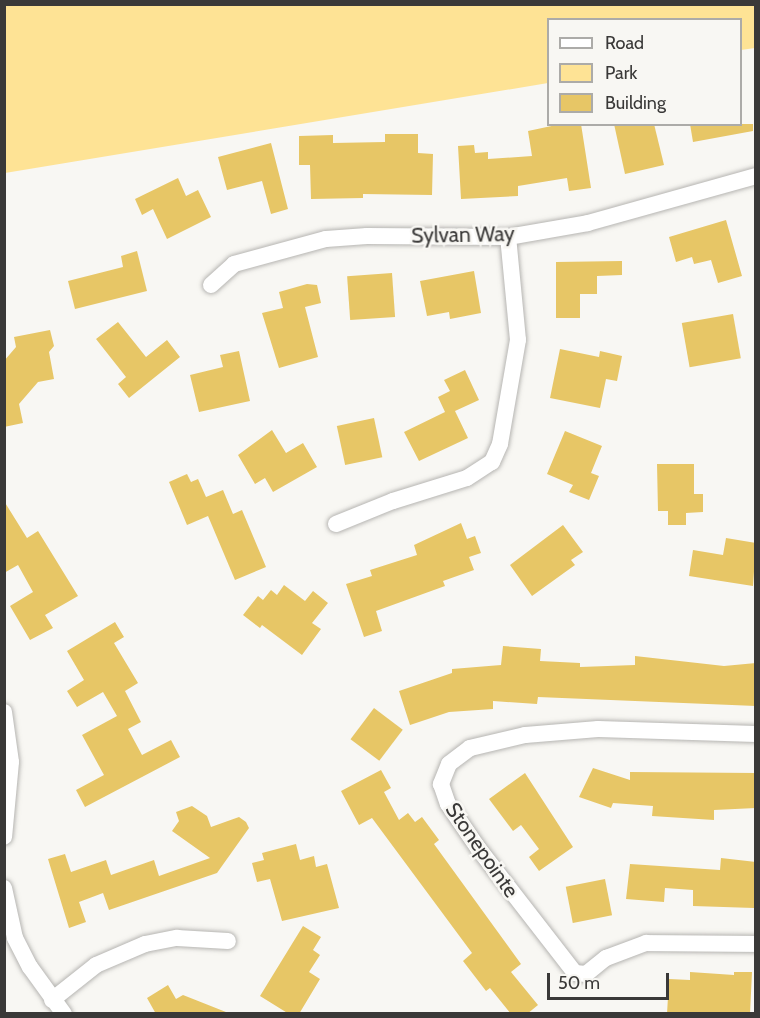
<!DOCTYPE html>
<html>
<head>
<meta charset="utf-8">
<style>
  body { margin:0 }
  #map { position:relative; width:760px; height:1018px; overflow:hidden; background:#f8f7f3; font-family:Cabin,sans-serif }
  div>[style] { position:absolute }
  [style*='--x'] { left:calc(var(--x)*1px); top:calc(var(--y)*1px); width:calc(var(--w)*1px); rotate:calc(var(--a)*1deg) }
  .green>* { inset:0; background:#fee395 }
  .building>* { inset:0; background:#e7c666; transform-origin:0 0 }
  .roads { filter:drop-shadow(0 0 2px #b6b5b2) drop-shadow(0 0 2px #b6b5b2) }
  .street>* { height:16px; margin:-8px; padding:0 8px; transform-origin:8px; border-radius:8px; background:#fff }
  span { translate:-50% -50%; white-space:nowrap; text-align:center; line-height:1.15; -webkit-text-stroke:5px #f8f7f3; paint-order:stroke }
  .street-label { font-size:21px; color:#3a3938 }
  .frame { position:absolute; inset:0; border:6px solid #3a3938; pointer-events:none }
  .legend { position:absolute; left:547px; top:18px; width:195px; height:108px; box-sizing:border-box; background:#f8f7f3; border:2px solid #acaba8; margin:0; padding:8px 10px; list-style:none; font-size:18px; color:#3a3938 }
  .legend li { display:flex; align-items:center; gap:12px; height:30px }
  .legend b { width:30px; border:2px solid #acaba8 }
  .scale { position:absolute; left:547px; top:973px; width:122px; height:27px; box-sizing:border-box; border:3px solid #3a3938; border-top:0; padding-left:8px; font-size:18px; line-height:21px; white-space:nowrap; color:#3a3938; -webkit-text-stroke:4px #f8f7f3; paint-order:stroke }
</style>
</head>
<body>
<div id="map">
  <div class="green">
    <div style="clip-path:polygon(5px 4px,755px 5px,755px 48px,741px 50px,740px 20px,548px 20px,548px 83px,5px 173px)"></div>
  </div>
  <div class="building">
    <div style="clip-path:polygon(561px 124px,581px 124px,591px 188px,569px 191px,567px 178px,518px 186px,518px 196px,461px 199px,458px 146px,474px 145px,475px 153px,488px 152px,488px 159px,532px 156px,528px 131px)"></div>
    <div style="clip-path:polygon(614px 124px,654px 124px,664px 165px,625px 174px)"></div>
    <div style="clip-path:polygon(690px 124px,753px 124px,753px 131px,693px 142px)"></div>
    <div style="clip-path:polygon(385px 134px,418px 134px,418px 153px,433px 154px,432px 195px,363px 194px,363px 198px,311px 199px,310px 165px,299px 165px,299px 136px,333px 135px,333px 143px,385px 142px)"></div>
    <div style="clip-path:polygon(271px 143px,288px 209px,271px 214px,262px 181px,227px 190px,218px 157px)"></div>
    <div style="clip-path:polygon(178px 178px,186px 196px,198px 190px,211px 217px,167px 239px,153px 209px,142px 215px,135px 199px)"></div>
    <div style="clip-path:polygon(726px 220px,742px 276px,718px 283px,711px 260px,694px 264px,692px 257px,676px 262px,669px 237px)"></div>
    <div style="clip-path:polygon(137px 251px,147px 291px,75px 309px,68px 281px,123px 267px,121px 256px)"></div>
    <div style="clip-path:polygon(622px 261px,622px 275px,597px 276px,597px 294px,580px 294px,580px 318px,556px 318px,556px 262px)"></div>
    <div style="clip-path:polygon(474px 271px,481px 313px,450px 319px,449px 312px,427px 316px,420px 281px)"></div>
    <div style="left:392px;top:273px;width:44px;height:45px;rotate:86deg"></div>
    <div style="clip-path:polygon(307px 284px,317px 285px,321px 303px,305px 307px,318px 357px,279px 368px,262px 313px,283px 308px,279px 292px)"></div>
    <div style="left:733px;top:314px;width:45px;height:52px;rotate:80deg"></div>
    <div style="clip-path:polygon(118px 322px,146px 357px,167px 340px,180px 357px,129px 398px,118px 384px,126px 377px,96px 339px)"></div>
    <div style="clip-path:polygon(50px 330px,54px 346px,49px 352px,54px 379px,38px 382px,19px 404px,23px 423px,4px 427px,4px 361px,16px 347px,14px 337px)"></div>
    <div style="clip-path:polygon(560px 349px,599px 357px,600px 351px,622px 356px,617px 381px,606px 379px,600px 408px,550px 398px)"></div>
    <div style="clip-path:polygon(239px 351px,250px 401px,199px 412px,190px 375px,223px 367px,220px 355px)"></div>
    <div style="clip-path:polygon(465px 370px,479px 400px,455px 411px,468px 438px,419px 461px,404px 432px,445px 412px,438px 397px,450px 391px,444px 380px)"></div>
    <div style="left:374px;top:418px;width:40px;height:38px;rotate:78deg"></div>
    <div style="clip-path:polygon(272px 430px,286px 453px,303px 443px,317px 467px,273px 492px,265px 478px,255px 484px,238px 455px)"></div>
    <div style="clip-path:polygon(565px 431px,602px 446px,591px 473px,599px 476px,589px 500px,569px 492px,573px 485px,547px 474px)"></div>
    <div style="clip-path:polygon(657px 464px,694px 464px,694px 494px,703px 494px,703px 512px,686px 513px,686px 525px,668px 525px,668px 511px,658px 511px)"></div>
    <div style="clip-path:polygon(187px 474px,191px 482px,198px 479px,206px 497px,223px 490px,233px 514px,242px 510px,266px 567px,235px 580px,208px 516px,187px 525px,169px 482px)"></div>
    <div style="clip-path:polygon(4px 501px,27px 538px,38px 531px,78px 596px,45px 615px,53px 628px,30px 640px,10px 606px,33px 592px,18px 565px,4px 573px)"></div>
    <div style="clip-path:polygon(461px 523px,467px 539px,475px 536px,481px 553px,469px 557px,474px 570px,443px 581px,445px 586px,376px 611px,382px 631px,364px 637px,346px 584px,372px 576px,370px 570px,417px 555px,414px 545px)"></div>
    <div style="clip-path:polygon(563px 525px,583px 552px,571px 560px,575px 565px,532px 596px,510px 565px)"></div>
    <div style="clip-path:polygon(726px 538px,756px 543px,753px 586px,689px 576px,693px 550px,723px 555px)"></div>
    <div style="clip-path:polygon(284px 585px,305px 601px,313px 591px,328px 603px,312px 623px,321px 629px,302px 655px,262px 625px,260px 628px,243px 615px,258px 596px,263px 600px,271px 590px,277px 595px)"></div>
    <div style="clip-path:polygon(115px 622px,124px 637px,114px 643px,138px 683px,125px 691px,141px 722px,128px 729px,142px 755px,171px 740px,180px 757px,85px 807px,76px 790px,104px 775px,82px 735px,117px 716px,103px 692px,77px 707px,67px 691px,84px 680px,67px 651px)"></div>
    <div style="clip-path:polygon(503px 646px,541px 649px,540px 661px,580px 663px,580px 667px,635px 665px,635px 656px,724px 666px,756px 663px,756px 706px,538px 697px,537px 704px,493px 701px,493px 709px,449px 712px,410px 725px,399px 691px,452px 673px,452px 669px,501px 665px)"></div>
    <div style="left:374px;top:708px;width:36px;height:39px;rotate:37deg"></div>
    <div style="clip-path:polygon(593px 768px,630px 780px,630px 772px,756px 773px,756px 808px,714px 810px,714px 820px,652px 816px,653px 806px,613px 803px,611px 808px,579px 797px)"></div>
    <div style="clip-path:polygon(381px 770px,391px 788px,384px 792px,399px 820px,408px 813px,415px 822px,422px 817px,439px 840px,434px 844px,521px 964px,511px 972px,538px 1005px,527px 1014px,511px 1014px,490px 988px,486px 991px,463px 961px,472px 953px,372px 818px,359px 825px,341px 791px)"></div>
    <div style="clip-path:polygon(525px 773px,573px 847px,539px 871px,529px 857px,539px 849px,521px 825px,513px 831px,489px 799px)"></div>
    <div style="clip-path:polygon(192px 806px,207px 816px,211px 827px,239px 817px,246px 822px,249px 828px,217px 873px,109px 910px,103px 893px,79px 902px,86px 922px,69px 928px,48px 859px,65px 854px,71px 872px,106px 860px,111px 875px,154px 860px,159px 876px,210px 858px,172px 831px,179px 821px,176px 812px)"></div>
    <div style="clip-path:polygon(296px 844px,300px 860px,314px 856px,316px 867px,327px 864px,339px 908px,282px 921px,270px 879px,257px 882px,252px 863px,264px 860px,262px 853px)"></div>
    <div style="clip-path:polygon(721px 858px,756px 862px,754px 908px,693px 906px,693px 890px,665px 888px,664px 902px,626px 899px,630px 864px,720px 870px)"></div>
    <div style="left:605px;top:879px;width:37px;height:40px;rotate:79deg"></div>
    <div style="clip-path:polygon(303px 926px,321px 937px,313px 950px,320px 955px,309px 972px,320px 979px,299px 1014px,289px 1014px,260px 996px)"></div>
    <div style="clip-path:polygon(690px 972px,734px 975px,734px 972px,752px 972px,750px 1014px,667px 1014px,669px 979px,690px 980px)"></div>
    <div style="clip-path:polygon(168px 985px,176px 999px,183px 995px,231px 1014px,156px 1014px,147px 998px)"></div>
  </div>
  <div class="roads">
    <div class="street">
      <div style="--x:211;--y:285;--w:31;--a:-42"></div>
      <div style="--x:234;--y:264;--w:95;--a:-15.2"></div>
      <div style="--x:326;--y:239;--w:41;--a:-4.2"></div>
      <div style="--x:367;--y:236;--w:141;--a:0.4"></div>
      <div style="--x:508;--y:237;--w:81;--a:-9.9"></div>
      <div style="--x:588;--y:223;--w:174;--a:-15.6"></div>
      <div style="--x:336;--y:524;--w:61;--a:-22"></div>
      <div style="--x:393;--y:501;--w:77;--a:-17.3"></div>
      <div style="--x:467;--y:478;--w:30;--a:-33"></div>
      <div style="--x:492;--y:462;--w:20;--a:-66"></div>
      <div style="--x:500;--y:444;--w:106;--a:-80.2"></div>
      <div style="--x:518;--y:340;--w:103;--a:-95.5"></div>
      <div style="--x:4;--y:712;--w:50;--a:82"></div>
      <div style="--x:11;--y:762;--w:75;--a:95.3"></div>
      <div style="--x:756;--y:734;--w:158;--a:-178.2"></div>
      <div style="--x:598;--y:729;--w:73;--a:175.3"></div>
      <div style="--x:525;--y:735;--w:57;--a:166.7"></div>
      <div style="--x:470;--y:748;--w:26;--a:143"></div>
      <div style="--x:449;--y:764;--w:22;--a:112"></div>
      <div style="--x:441;--y:784;--w:21;--a:71"></div>
      <div style="--x:448;--y:804;--w:53;--a:55.7"></div>
      <div style="--x:478;--y:848;--w:158;--a:52.2"></div>
      <div style="--x:575;--y:973;--w:11;--a:5"></div>
      <div style="--x:586;--y:974;--w:26;--a:-39"></div>
      <div style="--x:606;--y:958;--w:43;--a:-20.6"></div>
      <div style="--x:646;--y:943;--w:110;--a:0.5"></div>
      <div style="--x:4;--y:888;--w:51;--a:77.6"></div>
      <div style="--x:15;--y:938;--w:33;--a:63"></div>
      <div style="--x:30;--y:967;--w:58;--a:54.1"></div>
      <div style="--x:52;--y:1000;--w:56;--a:-38.5"></div>
      <div style="--x:96;--y:965;--w:53;--a:-23.2"></div>
      <div style="--x:145;--y:944;--w:33;--a:-11"></div>
      <div style="--x:177;--y:938;--w:51;--a:3.4"></div>
    </div>
  </div>
  <div class="street-label">
    <span style="left:463px;top:235px;rotate:-1deg">Sylvan Way</span>
    <span style="left:482px;top:850px;rotate:55deg">Stonepointe</span>
  </div>
  <div class="frame"></div>
  <ul class="legend">
  <li><b style="height:8px;background:#fff"></b>Road</li>
  <li><b style="height:16px;background:#fee395"></b>Park</li>
  <li><b style="height:16px;background:#e7c666"></b>Building</li>
  </ul>
  <div class="scale">50 m</div>
</div>
</body>
</html>
